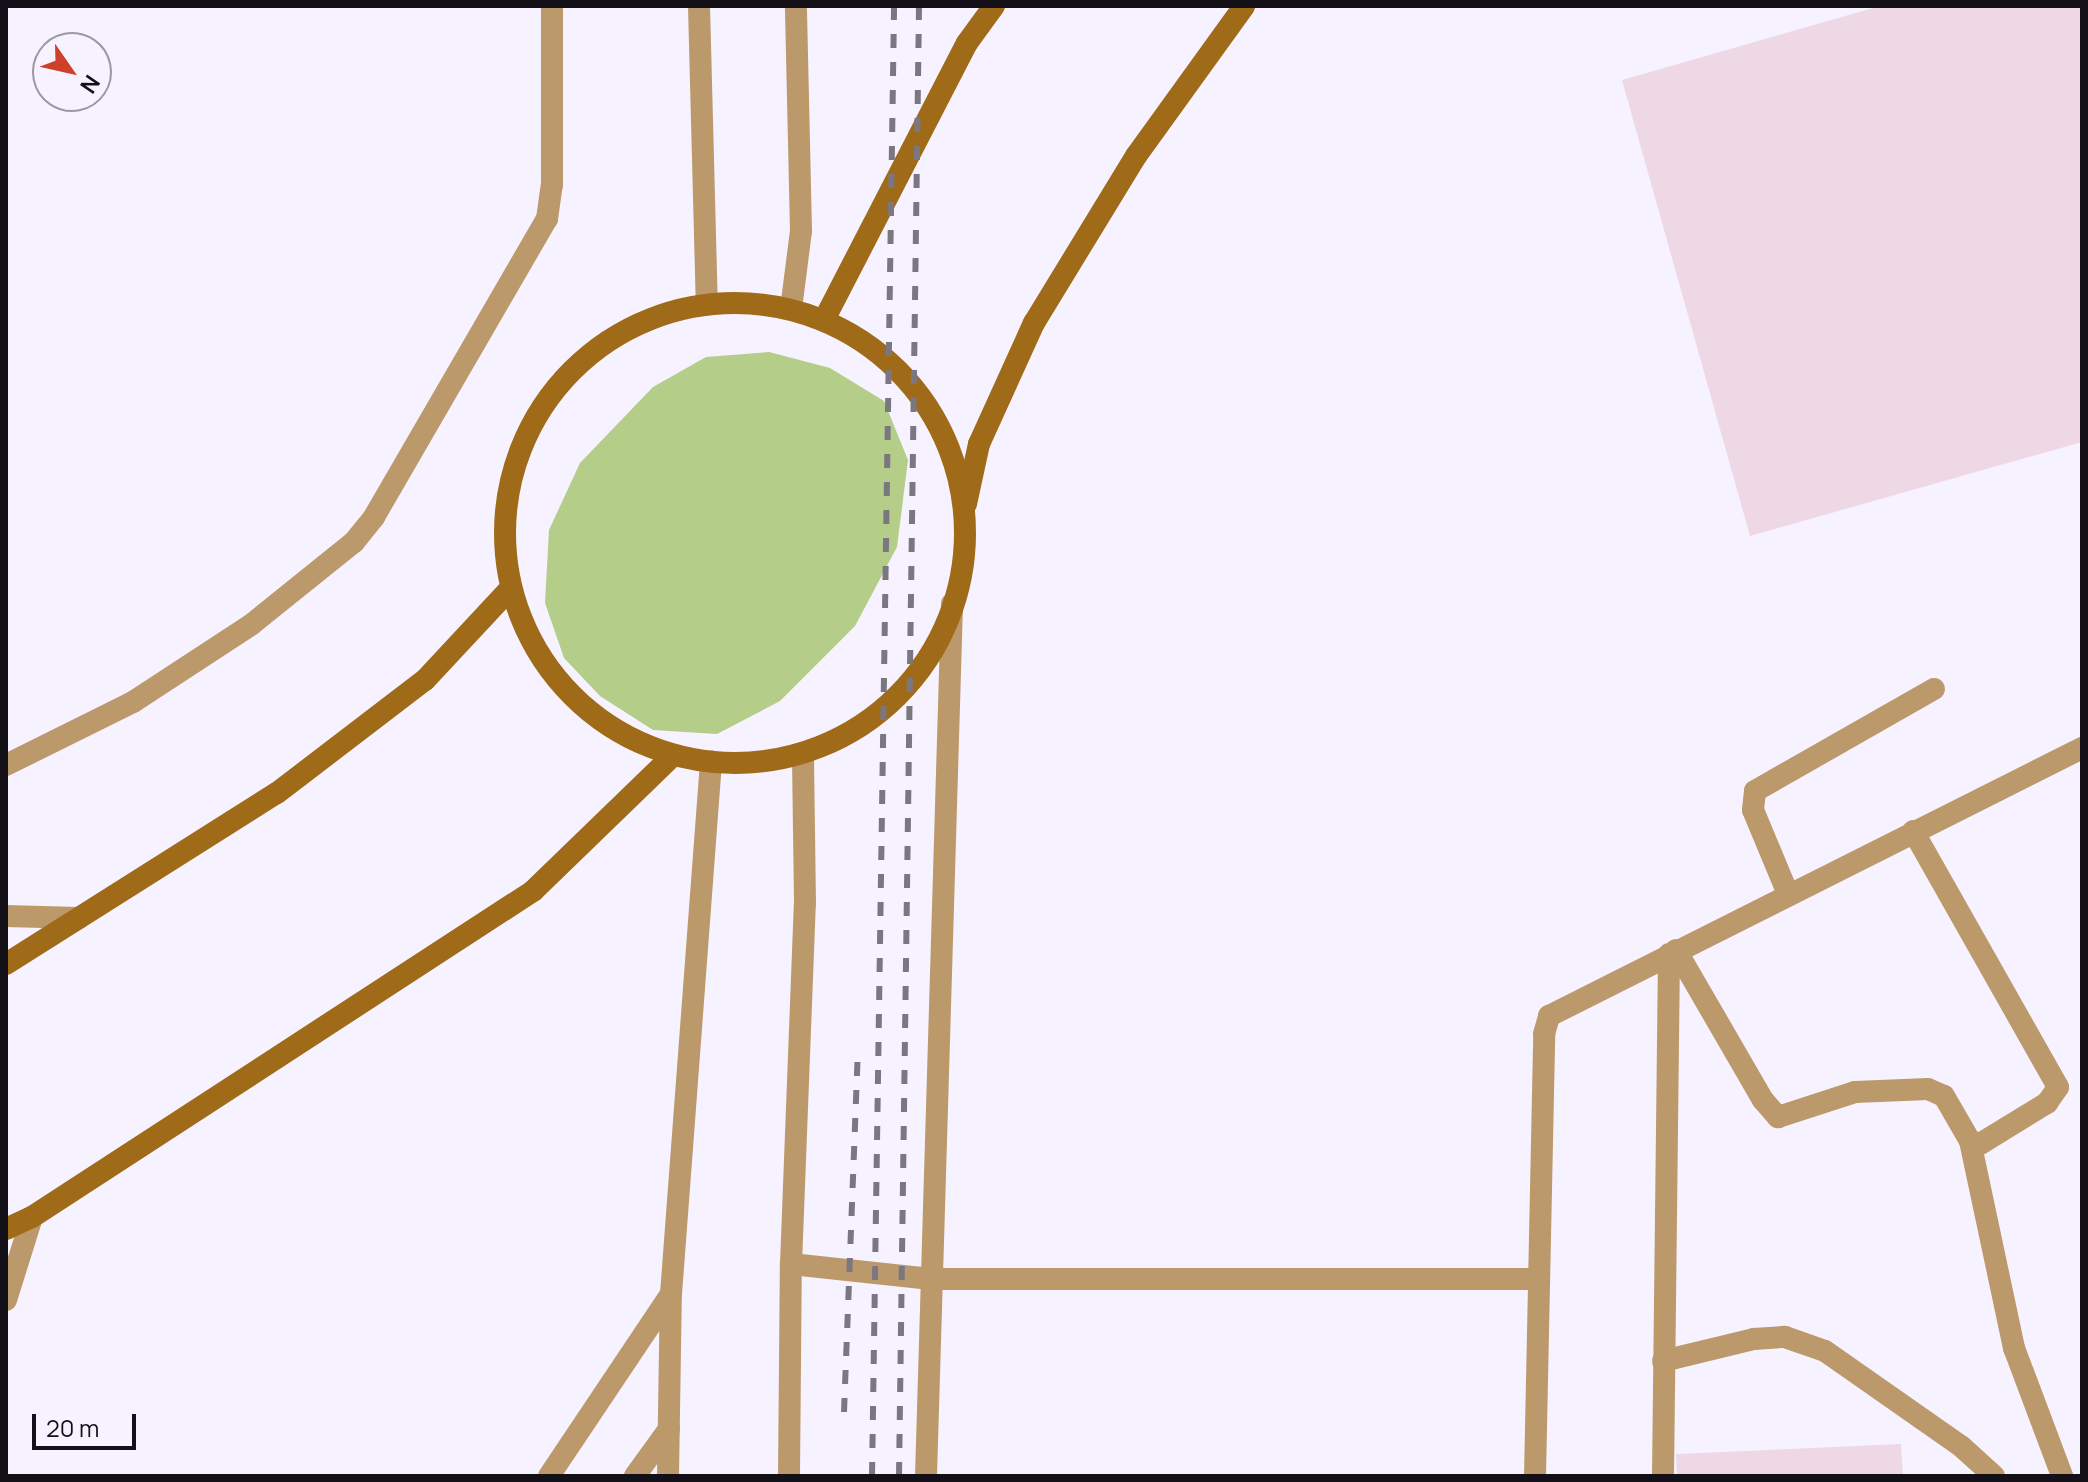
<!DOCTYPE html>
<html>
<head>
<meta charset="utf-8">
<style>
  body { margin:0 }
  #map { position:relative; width:2088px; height:1482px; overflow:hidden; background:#f7f2ff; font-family:Manrope,sans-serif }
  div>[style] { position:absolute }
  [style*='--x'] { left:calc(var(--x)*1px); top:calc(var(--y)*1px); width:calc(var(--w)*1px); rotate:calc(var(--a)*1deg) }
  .green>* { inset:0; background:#b4cd89 }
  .building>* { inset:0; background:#eed8e5 }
  .minor>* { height:22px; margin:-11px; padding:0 11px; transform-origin:11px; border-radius:11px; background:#bc996b }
  .tertiary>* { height:22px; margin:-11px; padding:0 11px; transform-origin:11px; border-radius:11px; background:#bc996b }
  .secondary>* { height:22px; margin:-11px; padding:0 11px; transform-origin:11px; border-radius:11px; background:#9f6b18 }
  .secondary>.ring { margin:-11px; padding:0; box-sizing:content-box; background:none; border:22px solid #9f6b18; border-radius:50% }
  .rail>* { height:6px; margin-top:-3px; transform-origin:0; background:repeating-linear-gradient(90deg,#7b7781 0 14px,transparent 0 28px) }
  span { translate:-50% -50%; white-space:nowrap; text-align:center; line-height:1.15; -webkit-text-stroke:6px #f7f2ff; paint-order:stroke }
  .frame { position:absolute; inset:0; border:8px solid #131017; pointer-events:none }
  .north { position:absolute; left:32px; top:32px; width:80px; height:80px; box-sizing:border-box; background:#f7f2ff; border:2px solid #9c98a2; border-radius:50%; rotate:124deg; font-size:22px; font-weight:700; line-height:32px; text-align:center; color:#131017 }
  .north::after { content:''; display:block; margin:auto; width:28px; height:36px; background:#cc402c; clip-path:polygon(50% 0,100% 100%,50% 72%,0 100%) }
  .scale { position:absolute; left:32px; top:1414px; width:104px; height:36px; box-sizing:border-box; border:4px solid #131017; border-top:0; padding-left:10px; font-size:24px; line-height:28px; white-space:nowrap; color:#131017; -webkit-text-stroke:6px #f7f2ff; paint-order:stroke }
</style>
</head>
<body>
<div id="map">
  <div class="green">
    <div style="clip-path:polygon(769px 352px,830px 368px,884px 401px,908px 460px,897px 547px,855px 626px,780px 701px,717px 734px,653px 730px,600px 696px,564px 658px,545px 603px,549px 530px,580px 463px,653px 387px,706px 357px)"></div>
  </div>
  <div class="building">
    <div style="clip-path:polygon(1880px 6px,2082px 6px,2082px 442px,1750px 536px,1622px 80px)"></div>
    <div style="clip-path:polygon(1901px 1444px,1903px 1476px,1677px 1476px,1676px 1454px)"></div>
  </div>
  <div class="minor">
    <div style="--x:6;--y:765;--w:142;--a:-26.4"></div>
    <div style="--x:133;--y:702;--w:142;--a:-33.2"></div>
    <div style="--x:252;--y:624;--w:131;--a:-38.8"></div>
    <div style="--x:354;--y:542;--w:32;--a:-51"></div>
    <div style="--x:374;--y:517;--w:345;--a:-59.9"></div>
    <div style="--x:547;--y:219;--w:34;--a:-82"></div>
    <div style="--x:552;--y:185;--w:179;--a:-90"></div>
    <div style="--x:1788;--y:894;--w:91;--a:-112.6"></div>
    <div style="--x:1753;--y:810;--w:19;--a:-84"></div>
    <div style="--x:1755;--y:791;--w:206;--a:-29.7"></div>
    <div style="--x:6;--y:916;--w:73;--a:1.6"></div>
    <div style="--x:1676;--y:950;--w:173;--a:59.9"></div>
    <div style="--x:1763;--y:1100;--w:23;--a:49"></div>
    <div style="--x:1778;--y:1117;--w:81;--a:-18"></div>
    <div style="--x:1855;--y:1092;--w:73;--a:-2.4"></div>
    <div style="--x:1928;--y:1089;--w:17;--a:24"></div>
    <div style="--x:1944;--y:1096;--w:52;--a:60"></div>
    <div style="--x:1970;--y:1141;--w:10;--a:17"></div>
    <div style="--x:1980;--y:1144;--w:79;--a:-31.5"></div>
    <div style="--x:2047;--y:1103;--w:19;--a:-55"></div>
    <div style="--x:2058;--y:1087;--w:294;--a:-119.5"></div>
    <div style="--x:1970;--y:1141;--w:212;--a:78"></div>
    <div style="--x:2014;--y:1348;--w:137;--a:69.4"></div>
    <div style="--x:791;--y:1264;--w:141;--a:6.1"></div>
    <div style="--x:931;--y:1279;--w:605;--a:0"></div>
    <div style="--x:6;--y:1300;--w:87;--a:-72.6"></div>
    <div style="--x:1663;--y:1361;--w:94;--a:-13.6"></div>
    <div style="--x:1754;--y:1339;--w:31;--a:-4"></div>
    <div style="--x:1785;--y:1337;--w:42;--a:19.3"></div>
    <div style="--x:1825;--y:1351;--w:167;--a:35"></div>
    <div style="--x:1962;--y:1447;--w:43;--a:42.2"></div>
    <div style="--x:549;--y:1476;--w:219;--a:-56.2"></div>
    <div style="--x:1535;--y:1476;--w:442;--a:-88.8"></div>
    <div style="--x:1544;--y:1034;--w:19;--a:-74"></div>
    <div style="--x:1549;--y:1016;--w:597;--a:-26.69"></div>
    <div style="--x:1663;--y:1476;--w:522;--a:-89.34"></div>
  </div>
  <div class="tertiary">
    <div style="--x:699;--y:6;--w:298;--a:88.5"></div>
    <div style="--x:791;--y:309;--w:79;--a:-82.7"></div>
    <div style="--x:801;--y:231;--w:225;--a:-91.3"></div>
    <div style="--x:635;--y:1476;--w:58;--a:-54.1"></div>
    <div style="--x:668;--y:1476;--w:182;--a:-89.1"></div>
    <div style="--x:671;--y:1294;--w:534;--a:-85.7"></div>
    <div style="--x:789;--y:1476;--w:212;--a:-89.5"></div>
    <div style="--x:791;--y:1264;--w:361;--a:-87.8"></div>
    <div style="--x:805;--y:903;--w:149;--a:-90.8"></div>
    <div style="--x:926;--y:1476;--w:873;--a:-88.29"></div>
  </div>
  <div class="secondary">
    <div class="ring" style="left:505px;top:303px;width:438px;height:438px"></div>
    <div style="--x:825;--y:318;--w:309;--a:-62.7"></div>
    <div style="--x:967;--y:43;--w:46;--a:-53.9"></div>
    <div style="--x:966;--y:504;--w:61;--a:-77.8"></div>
    <div style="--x:979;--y:444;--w:133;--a:-65.6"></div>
    <div style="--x:1034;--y:323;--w:196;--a:-58.6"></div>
    <div style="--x:1136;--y:156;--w:185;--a:-54.2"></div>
    <div style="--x:6;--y:964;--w:320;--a:-32.3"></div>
    <div style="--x:277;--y:793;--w:186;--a:-37.4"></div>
    <div style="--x:425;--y:680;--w:125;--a:-47"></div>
    <div style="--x:6;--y:1229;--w:29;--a:-25"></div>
    <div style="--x:32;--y:1217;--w:598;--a:-33.05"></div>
    <div style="--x:533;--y:891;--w:190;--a:-44.1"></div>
  </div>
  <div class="rail">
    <div style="--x:844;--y:1412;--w:363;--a:-87.8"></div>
    <div style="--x:872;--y:1476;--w:1470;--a:-89.14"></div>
    <div style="--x:899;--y:1476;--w:1470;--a:-89.22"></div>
  </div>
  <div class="frame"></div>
  <div class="north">N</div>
  <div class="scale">20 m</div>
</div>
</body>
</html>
